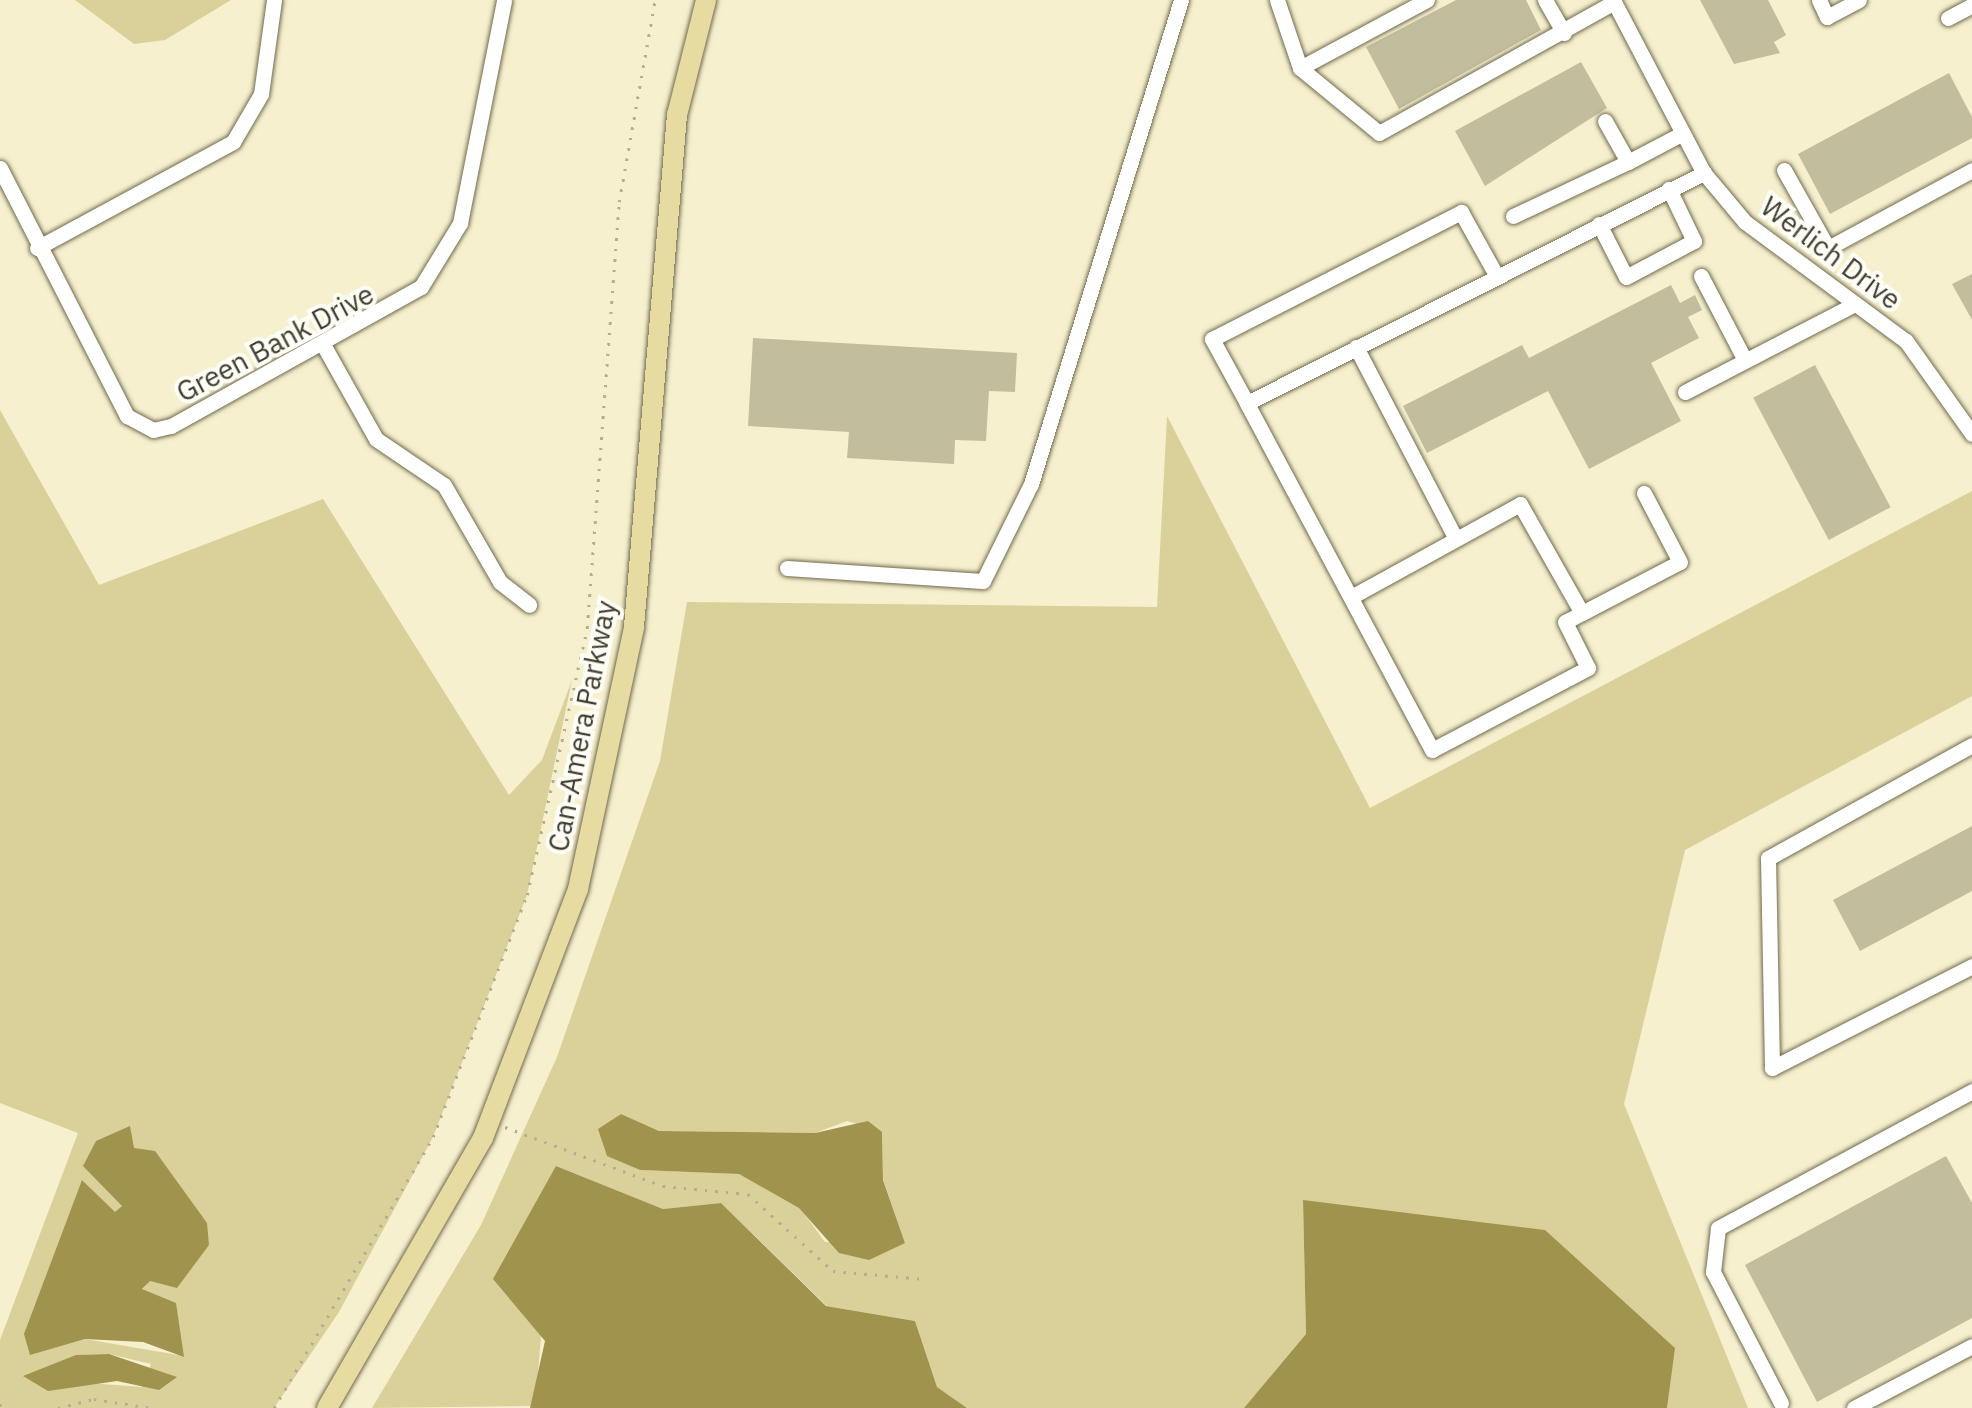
<!DOCTYPE html>
<html>
<head>
<meta charset="utf-8">
<style>
  body { margin:0 }
  #map { position:relative; width:1972px; height:1408px; overflow:hidden; background:#f6f0cf; font-family:"IBM Plex Sans",sans-serif }
  div>[style] { position:absolute }
  [style*='--x'] { left:calc(var(--x)*1px); top:calc(var(--y)*1px); width:calc(var(--w)*1px); rotate:calc(var(--a)*1deg) }
  .green>* { inset:0; background:#dad099 }
  .water>* { inset:0; background:#a0934d }
  .building>* { inset:0; background:#c2bd9d; transform-origin:0 0 }
  .path>* { height:2.5px; margin-top:-1.25px; transform-origin:0; background:repeating-linear-gradient(90deg,#b2ad93 0 2.5px,transparent 0 10.5px) }
  .roads { filter:drop-shadow(0 0 2px #706a4d) drop-shadow(0 0 2px #706a4d) }
  .minor>* { height:15px; margin:-7.5px; padding:0 7.5px; transform-origin:7.5px; border-radius:7.5px; background:#fff }
  .major>* { height:20px; margin:-10px; padding:0 10px; transform-origin:10px; border-radius:10px; background:#e6dba1 }
  span { translate:-50% -50%; white-space:nowrap; text-align:center; line-height:1.15; -webkit-text-stroke:8px #fefdf6; paint-order:stroke }
  .street-label { font-size:28px; color:#3f3d2f }
</style>
</head>
<body>
<div id="map">
  <div class="green">
    <div style="clip-path:polygon(75px 0,231px 0,165px 40px,134px 44px)"></div>
    <div style="clip-path:polygon(evenodd,0 410px,99px 585px,323px 499px,509px 795px,542px 760px,572px 680px,527px 895px,433px 1137px,339px 1312px,274px 1408px,0 1408px,0 1340px,78px 1133px,0 1103px,0 410px,83px 1181px,115px 1213px,122px 1206px,149px 1281px,142px 1290px,184px 1356px,85px 1339px,30px 1354px,83px 1181px,0 410px,109px 1354px,151px 1364px,142px 1387px,75px 1382px,76px 1355px,109px 1354px)"></div>
    <div style="clip-path:polygon(evenodd,1167px 416px,1370px 808px,1972px 491px,1972px 696px,1685px 850px,1624px 1104px,1748px 1408px,1667px 1408px,1674px 1348px,1303px 1201px,1306px 1334px,1244px 1408px,967px 1408px,937px 1387px,915px 1321px,827px 1306px,721px 1203px,663px 1209px,556px 1166px,535px 1406px,372px 1408px,481px 1225px,557px 1057px,660px 761px,687px 602px,1157px 607px,1167px 416px,621px 1114px,659px 1131px,815px 1133px,847px 1121px,882px 1132px,883px 1179px,905px 1243px,825px 1242px,800px 1208px,739px 1174px,640px 1170px,607px 1155px,599px 1129px,621px 1114px)"></div>
  </div>
  <div class="water">
    <div style="clip-path:polygon(621px 1114px,659px 1131px,815px 1133px,868px 1121px,882px 1132px,883px 1180px,905px 1243px,869px 1260px,839px 1253px,799px 1208px,739px 1174px,640px 1170px,607px 1156px,598px 1129px)"></div>
    <div style="clip-path:polygon(130px 1126px,134px 1148px,155px 1151px,207px 1223px,209px 1245px,177px 1288px,150px 1281px,142px 1289px,176px 1303px,184px 1357px,143px 1342px,85px 1339px,30px 1355px,24px 1334px,82px 1180px,115px 1212px,122px 1206px,83px 1166px,96px 1141px)"></div>
    <div style="clip-path:polygon(556px 1166px,663px 1209px,721px 1203px,826px 1306px,915px 1321px,937px 1387px,967px 1408px,530px 1408px,545px 1341px,493px 1279px)"></div>
    <div style="clip-path:polygon(1303px 1200px,1545px 1230px,1675px 1348px,1667px 1408px,1244px 1408px,1306px 1334px)"></div>
    <div style="clip-path:polygon(109px 1354px,177px 1377px,159px 1390px,117px 1381px,48px 1391px,23px 1376px,76px 1355px)"></div>
  </div>
  <div class="building">
    <div style="clip-path:polygon(1456px 0,1526px 0,1541px 30px,1399px 109px,1366px 47px)"></div>
    <div style="clip-path:polygon(1700px 0,1768px 0,1786px 35px,1774px 42px,1780px 53px,1734px 64px)"></div>
    <div style="clip-path:polygon(1581px 62px,1607px 108px,1485px 186px,1455px 131px)"></div>
    <div style="clip-path:polygon(1949px 73px,1972px 117px,1972px 138px,1830px 214px,1798px 154px)"></div>
    <div style="clip-path:polygon(1972px 274px,1972px 320px,1952px 284px)"></div>
    <div style="clip-path:polygon(1671px 285px,1680px 303px,1695px 295px,1702px 310px,1688px 317px,1699px 338px,1651px 363px,1681px 421px,1589px 469px,1548px 391px,1427px 453px,1403px 406px,1522px 345px,1529px 358px)"></div>
    <div style="clip-path:polygon(753px 338px,1017px 353px,1015px 392px,989px 391px,986px 441px,955px 440px,954px 464px,847px 458px,849px 432px,748px 426px)"></div>
    <div style="left:1815px;top:365px;width:161px;height:70px;rotate:62deg"></div>
    <div style="clip-path:polygon(1972px 826px,1972px 891px,1860px 951px,1833px 900px)"></div>
    <div style="clip-path:polygon(1946px 1156px,1972px 1203px,1972px 1318px,1817px 1402px,1745px 1265px)"></div>
  </div>
  <div class="path">
    <div style="--x:505;--y:1127;--w:169;--a:20.5"></div>
    <div style="--x:663;--y:1186;--w:85;--a:5.4"></div>
    <div style="--x:748;--y:1194;--w:115;--a:42.2"></div>
    <div style="--x:833;--y:1271;--w:91;--a:5"></div>
    <div style="--x:0;--y:1404;--w:5;--a:53"></div>
    <div style="--x:58;--y:1408;--w:37;--a:-14"></div>
    <div style="--x:94;--y:1399;--w:59;--a:8.8"></div>
    <div style="--x:274;--y:1408;--w:314;--a:-59.6"></div>
    <div style="--x:433;--y:1137;--w:260;--a:-68.8"></div>
    <div style="--x:527;--y:895;--w:274;--a:-77.3"></div>
    <div style="--x:587;--y:628;--w:427;--a:-85.7"></div>
    <div style="--x:619;--y:202;--w:205;--a:-79.9"></div>
  </div>
  <div class="roads">
    <div class="minor">
      <div style="--x:1277;--y:0;--w:72;--a:71.3"></div>
      <div style="--x:1300;--y:68;--w:102;--a:39.4"></div>
      <div style="--x:1379;--y:133;--w:269;--a:-29.1"></div>
      <div style="--x:1545;--y:0;--w:38;--a:60"></div>
      <div style="--x:1613;--y:0;--w:195;--a:62.3"></div>
      <div style="--x:1704;--y:173;--w:64;--a:50.1"></div>
      <div style="--x:1745;--y:222;--w:200;--a:36.5"></div>
      <div style="--x:1906;--y:341;--w:114;--a:54.6"></div>
      <div style="--x:1819;--y:0;--w:19;--a:65"></div>
      <div style="--x:1827;--y:17;--w:36;--a:-28"></div>
      <div style="--x:1948;--y:18;--w:27;--a:-28"></div>
      <div style="--x:1300;--y:68;--w:144;--a:-28.2"></div>
      <div style="--x:1605;--y:121;--w:47;--a:60.7"></div>
      <div style="--x:1628;--y:162;--w:62;--a:-27.8"></div>
      <div style="--x:0;--y:168;--w:279;--a:62.9"></div>
      <div style="--x:127;--y:416;--w:30;--a:28"></div>
      <div style="--x:153;--y:430;--w:18;--a:-13"></div>
      <div style="--x:171;--y:426;--w:286;--a:-29.1"></div>
      <div style="--x:421;--y:287;--w:75;--a:-58.6"></div>
      <div style="--x:460;--y:223;--w:227;--a:-78.8"></div>
      <div style="--x:1784;--y:170;--w:90;--a:60.6"></div>
      <div style="--x:1828;--y:248;--w:164;--a:-28.4"></div>
      <div style="--x:1513;--y:216;--w:127;--a:-25.2"></div>
      <div style="--x:1599;--y:224;--w:59;--a:63"></div>
      <div style="--x:1626;--y:277;--w:77;--a:-27.9"></div>
      <div style="--x:1694;--y:241;--w:58;--a:-115.7"></div>
      <div style="--x:37;--y:248;--w:223;--a:-28.4"></div>
      <div style="--x:233;--y:142;--w:56;--a:-59.7"></div>
      <div style="--x:261;--y:94;--w:95;--a:-82.1"></div>
      <div style="--x:1701;--y:276;--w:95;--a:62.4"></div>
      <div style="--x:1356;--y:347;--w:216;--a:62.5"></div>
      <div style="--x:325;--y:348;--w:104;--a:60.7"></div>
      <div style="--x:376;--y:439;--w:82;--a:34.1"></div>
      <div style="--x:444;--y:485;--w:112;--a:60"></div>
      <div style="--x:500;--y:582;--w:37;--a:38"></div>
      <div style="--x:1685;--y:392;--w:191;--a:-27.4"></div>
      <div style="--x:1247;--y:403;--w:73;--a:-118.7"></div>
      <div style="--x:1212;--y:339;--w:280;--a:-27"></div>
      <div style="--x:1461;--y:212;--w:72;--a:60.9"></div>
      <div style="--x:787;--y:568;--w:196;--a:3.8"></div>
      <div style="--x:983;--y:581;--w:108;--a:-63.7"></div>
      <div style="--x:1031;--y:484;--w:507;--a:-72.78"></div>
      <div style="--x:1351;--y:597;--w:193;--a:-28.8"></div>
      <div style="--x:1520;--y:504;--w:125;--a:60.4"></div>
      <div style="--x:1582;--y:613;--w:110;--a:-27.5"></div>
      <div style="--x:1680;--y:562;--w:78;--a:-117.6"></div>
      <div style="--x:1582;--y:613;--w:19;--a:152"></div>
      <div style="--x:1565;--y:622;--w:51;--a:63.4"></div>
      <div style="--x:1588;--y:668;--w:176;--a:152.3"></div>
      <div style="--x:1432;--y:750;--w:393;--a:-118.1"></div>
      <div style="--x:1247;--y:403;--w:512;--a:-26.72"></div>
      <div style="--x:1972;--y:745;--w:233;--a:151"></div>
      <div style="--x:1768;--y:858;--w:210;--a:88.9"></div>
      <div style="--x:1772;--y:1068;--w:225;--a:-27"></div>
      <div style="--x:1781;--y:1403;--w:148;--a:-117.4"></div>
      <div style="--x:1713;--y:1272;--w:44;--a:-83.5"></div>
      <div style="--x:1718;--y:1228;--w:289;--a:-28.3"></div>
      <div style="--x:1854;--y:1408;--w:133;--a:-27.7"></div>
    </div>
    <div class="major">
      <div style="--x:327;--y:1408;--w:312;--a:-60"></div>
      <div style="--x:483;--y:1138;--w:267;--a:-69.1"></div>
      <div style="--x:578;--y:889;--w:268;--a:-77.9"></div>
      <div style="--x:634;--y:627;--w:514;--a:-85.2"></div>
      <div style="--x:677;--y:115;--w:119;--a:-75.8"></div>
    </div>
  </div>
  <div class="street-label">
    <span style="left:1831px;top:253px;rotate:37deg">Werlich Drive</span>
    <span style="left:275px;top:343px;rotate:-28deg">Green Bank Drive</span>
    <span style="left:582px;top:726px;rotate:-79deg">Can-Amera Parkway</span>
  </div>
</div>
</body>
</html>
